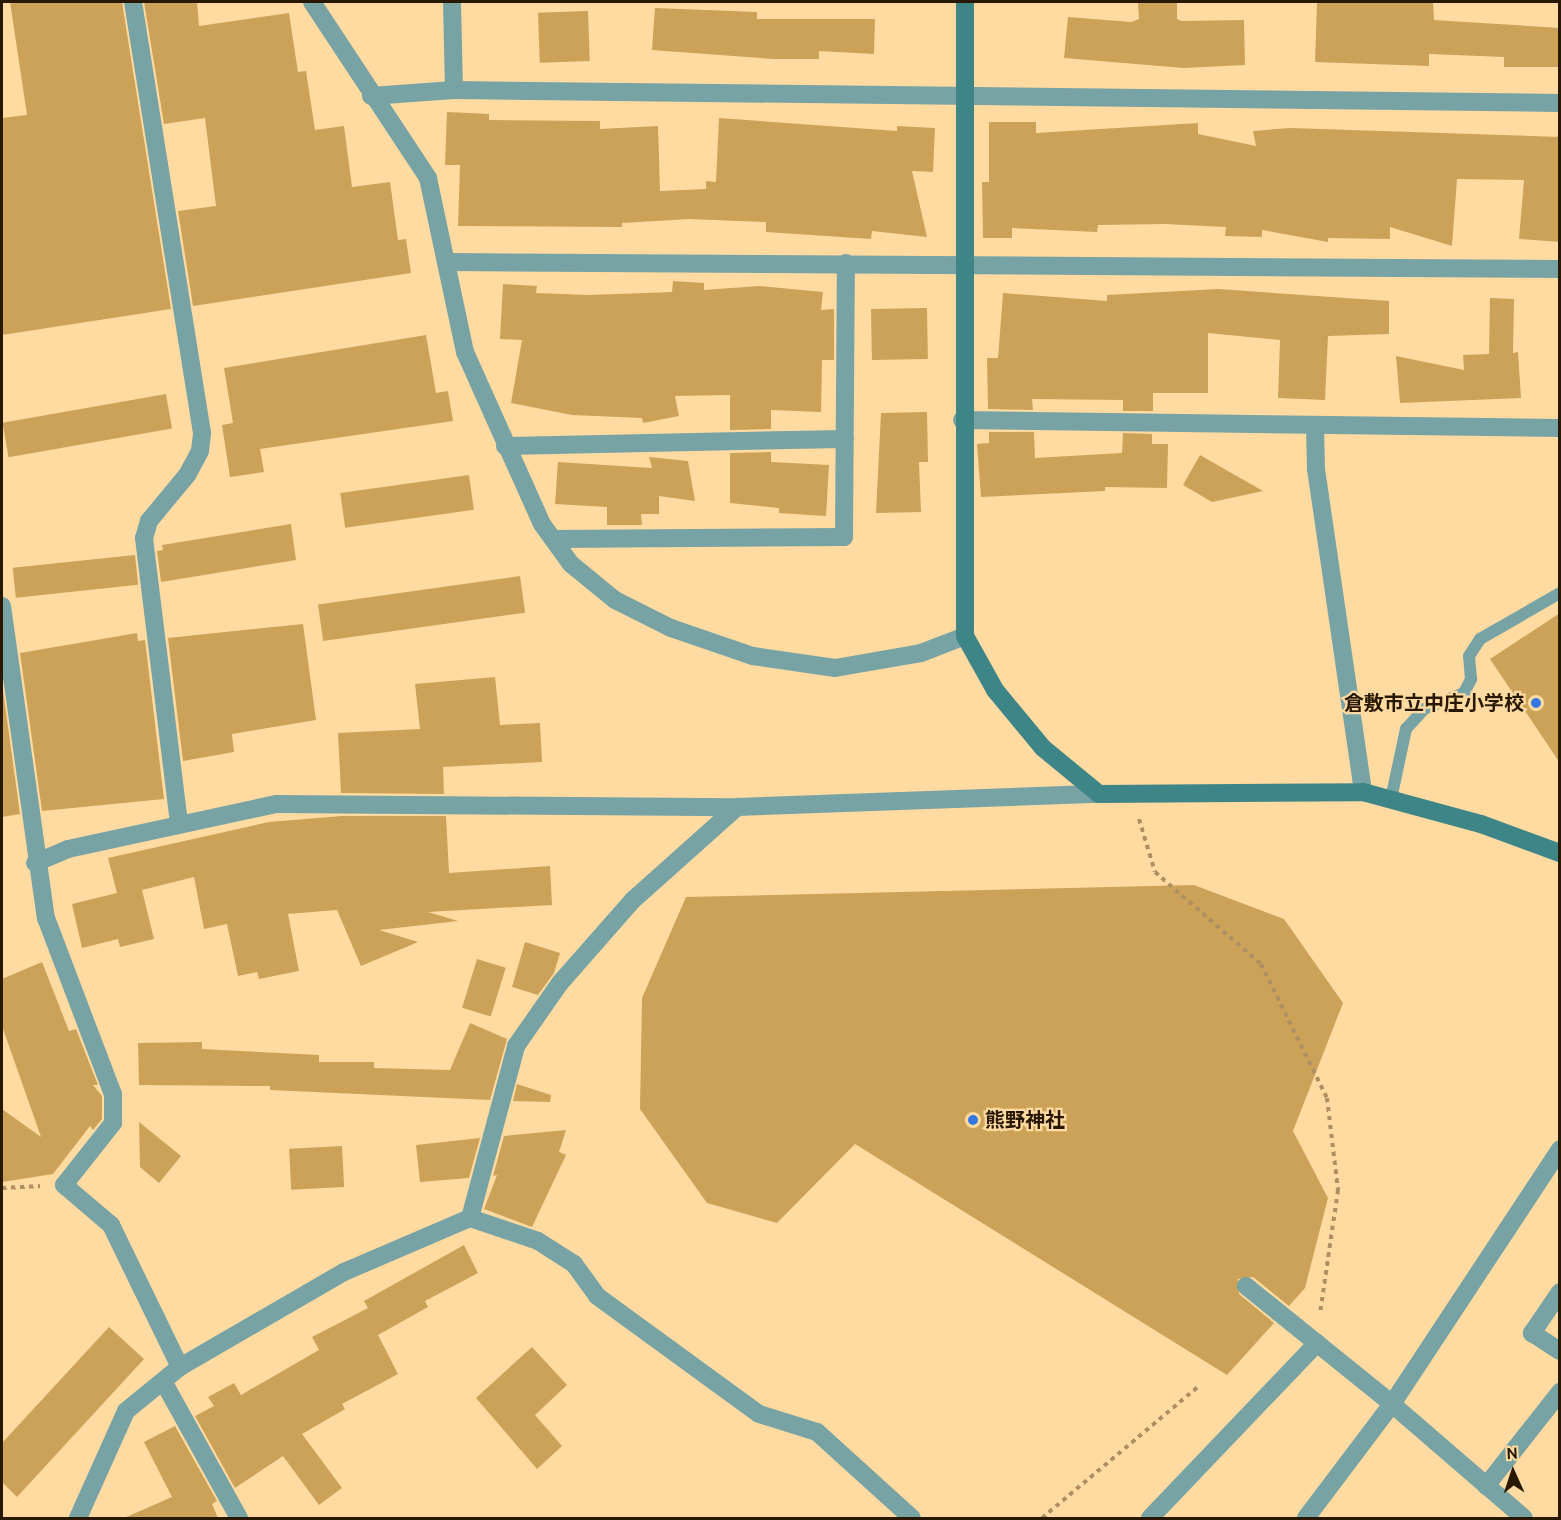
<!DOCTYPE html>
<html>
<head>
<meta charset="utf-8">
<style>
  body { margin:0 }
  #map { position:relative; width:1561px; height:1520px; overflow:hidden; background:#ffdba1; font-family:Cabin,"Noto Sans JP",sans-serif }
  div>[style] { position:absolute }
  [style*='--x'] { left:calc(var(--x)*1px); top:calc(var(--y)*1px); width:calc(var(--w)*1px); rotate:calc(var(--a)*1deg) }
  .building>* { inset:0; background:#cca258; transform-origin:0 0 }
  .path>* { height:4px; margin-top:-2px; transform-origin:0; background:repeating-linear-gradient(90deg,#ac9063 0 4.5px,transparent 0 9px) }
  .lane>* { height:12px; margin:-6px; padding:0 6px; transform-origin:6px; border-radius:6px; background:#78a3a5 }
  .street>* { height:18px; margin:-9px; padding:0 9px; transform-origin:9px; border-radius:9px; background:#78a3a5 }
  .secondary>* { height:18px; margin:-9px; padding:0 9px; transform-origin:9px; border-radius:9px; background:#3e8588 }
  .dots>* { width:16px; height:16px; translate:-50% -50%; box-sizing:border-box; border:3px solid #ffdba1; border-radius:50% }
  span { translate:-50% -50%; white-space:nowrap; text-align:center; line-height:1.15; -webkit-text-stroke:4.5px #ffdba1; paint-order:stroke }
  .poi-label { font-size:20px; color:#291800; font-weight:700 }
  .right { translate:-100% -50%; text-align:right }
  .left { translate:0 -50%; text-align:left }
  .frame { position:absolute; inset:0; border:3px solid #291800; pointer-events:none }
  .north { position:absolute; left:1483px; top:1442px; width:60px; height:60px; -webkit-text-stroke:4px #ffdba1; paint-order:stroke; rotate:357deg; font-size:16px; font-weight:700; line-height:24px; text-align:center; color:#291800 }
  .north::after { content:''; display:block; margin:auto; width:21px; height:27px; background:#291800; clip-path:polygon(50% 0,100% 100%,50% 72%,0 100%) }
</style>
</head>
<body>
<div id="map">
  <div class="building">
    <div style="clip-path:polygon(10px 2px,122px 2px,171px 309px,2px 335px,2px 118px,27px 115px)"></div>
    <div style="clip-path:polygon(144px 2px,197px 2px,199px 26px,289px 13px,298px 72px,306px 71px,315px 130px,344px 126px,352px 187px,390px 182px,398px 240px,406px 239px,411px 273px,193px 306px,178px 211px,216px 206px,205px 118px,164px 124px)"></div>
    <div style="clip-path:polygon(1138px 2px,1177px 2px,1177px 19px,1182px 21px,1244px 20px,1245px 65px,1183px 68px,1064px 58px,1068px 17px,1131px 22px,1139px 19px)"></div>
    <div style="clip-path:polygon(1317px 2px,1433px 2px,1434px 20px,1560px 28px,1560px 67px,1504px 67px,1504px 57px,1429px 54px,1429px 66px,1315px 62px)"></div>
    <div style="clip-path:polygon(655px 8px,757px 12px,757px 19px,875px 19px,874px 54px,819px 51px,819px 59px,773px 59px,652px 50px)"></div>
    <div style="left:588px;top:11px;width:50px;height:50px;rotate:88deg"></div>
    <div style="clip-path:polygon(447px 112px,489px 114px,489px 120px,600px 121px,600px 129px,658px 126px,660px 191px,706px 189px,706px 181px,716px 182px,719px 118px,897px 131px,897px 126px,935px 128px,933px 172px,912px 171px,927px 237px,872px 231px,871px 239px,766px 232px,766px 222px,689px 219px,622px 223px,622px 227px,458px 226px,460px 165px,445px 165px)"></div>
    <div style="clip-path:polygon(989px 122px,1036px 122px,1036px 133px,1198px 123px,1198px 134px,1256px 146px,1253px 131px,1290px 128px,1560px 137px,1560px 242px,1519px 239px,1524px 180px,1457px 179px,1452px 246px,1390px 227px,1390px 239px,1328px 238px,1328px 242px,1262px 230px,1262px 237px,1225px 236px,1226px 227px,1165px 224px,1098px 225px,1097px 232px,1012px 228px,1012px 238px,983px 238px,982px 182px,989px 182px)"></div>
    <div style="clip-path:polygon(673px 281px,704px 283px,704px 290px,759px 286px,823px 292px,821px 310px,834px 309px,834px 360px,822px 360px,821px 412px,771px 410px,771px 429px,730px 430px,730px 395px,675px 396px,679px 416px,643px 423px,642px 418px,572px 415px,511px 403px,522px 340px,500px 339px,503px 284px,537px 286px,536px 293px,589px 295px,672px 292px)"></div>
    <div style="clip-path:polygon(1218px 289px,1389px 301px,1389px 334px,1328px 336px,1325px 400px,1278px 398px,1280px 340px,1208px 333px,1208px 393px,1153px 393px,1153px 411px,1123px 411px,1123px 400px,1032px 399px,1033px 410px,988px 409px,987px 358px,998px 358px,1003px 293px,1107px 301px,1107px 295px)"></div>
    <div style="clip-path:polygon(1490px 298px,1514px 299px,1513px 353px,1518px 352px,1521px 398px,1400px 403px,1396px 356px,1464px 370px,1463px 355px,1489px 354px)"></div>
    <div style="left:927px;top:308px;width:51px;height:56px;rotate:89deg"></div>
    <div style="clip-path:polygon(426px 335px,436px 393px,448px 391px,453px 421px,260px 449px,264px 472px,230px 477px,222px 425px,233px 423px,224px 368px)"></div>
    <div style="left:166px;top:394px;width:35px;height:166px;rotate:80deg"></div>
    <div style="clip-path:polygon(927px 412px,928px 462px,919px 462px,921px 512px,876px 513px,881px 413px)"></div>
    <div style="clip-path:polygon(989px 432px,1034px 432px,1035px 458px,1122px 453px,1123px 433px,1152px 434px,1152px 444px,1168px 444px,1167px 488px,1105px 487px,1105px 491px,981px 497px,977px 444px,989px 443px)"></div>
    <div style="clip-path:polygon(771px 452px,771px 462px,829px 465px,826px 516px,779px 513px,779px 508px,730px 503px,730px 453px)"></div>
    <div style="clip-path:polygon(1200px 455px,1263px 491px,1212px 502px,1183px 485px)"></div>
    <div style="clip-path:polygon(649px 457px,688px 461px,695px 501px,659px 496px,659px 514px,641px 514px,642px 525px,607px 525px,607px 507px,555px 504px,558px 462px,652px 468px)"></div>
    <div style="left:469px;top:475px;width:35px;height:130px;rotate:82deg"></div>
    <div style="clip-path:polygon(291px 524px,296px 560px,161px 582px,157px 551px,163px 550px,162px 545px)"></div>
    <div style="left:135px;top:555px;width:30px;height:123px;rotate:84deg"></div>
    <div style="left:520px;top:576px;width:37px;height:204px;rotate:82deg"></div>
    <div style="clip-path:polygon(1560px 613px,1560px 763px,1490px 659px)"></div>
    <div style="clip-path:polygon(303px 624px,316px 720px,232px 734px,234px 752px,183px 761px,168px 638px)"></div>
    <div style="clip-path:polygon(137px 633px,138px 641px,145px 640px,164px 799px,42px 811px,20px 653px)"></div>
    <div style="clip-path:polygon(495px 677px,500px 725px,540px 723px,542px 762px,443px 767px,444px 794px,341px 793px,338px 733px,420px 729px,415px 684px)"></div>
    <div style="clip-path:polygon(2px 683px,20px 814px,2px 817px)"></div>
    <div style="clip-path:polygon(342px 816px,446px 816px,449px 873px,550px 866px,552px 905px,428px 912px,458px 921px,379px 930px,418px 942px,361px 966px,337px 910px,288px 914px,299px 971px,259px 979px,257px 972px,238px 976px,227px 924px,204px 929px,194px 877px,142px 890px,154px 939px,120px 947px,118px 939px,82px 948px,72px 904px,117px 893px,108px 858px,269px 822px)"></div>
    <div style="clip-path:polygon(1194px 885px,1284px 919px,1343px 1003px,1293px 1131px,1328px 1198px,1305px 1288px,1289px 1306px,1253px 1277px,1238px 1279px,1239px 1294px,1274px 1323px,1227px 1375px,855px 1144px,777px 1223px,707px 1203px,640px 1109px,642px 998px,686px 897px)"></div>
    <div style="clip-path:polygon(525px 942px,560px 953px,554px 973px,538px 995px,512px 987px)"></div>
    <div style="left:477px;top:959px;width:30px;height:51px;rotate:17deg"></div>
    <div style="clip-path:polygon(42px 962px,69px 1031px,76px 1029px,98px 1085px,93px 1085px,102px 1096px,102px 1119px,93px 1130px,90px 1126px,53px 1174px,2px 1182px,2px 1109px,41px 1137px,2px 1026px,2px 979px)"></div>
    <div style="clip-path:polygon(470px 1023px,507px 1039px,490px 1100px,270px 1090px,270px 1086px,139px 1085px,138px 1043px,202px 1042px,202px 1049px,319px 1055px,319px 1062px,374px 1062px,374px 1068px,450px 1070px)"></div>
    <div style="clip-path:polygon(517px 1084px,551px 1095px,550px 1102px,513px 1101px)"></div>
    <div style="clip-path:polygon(139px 1122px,181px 1156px,159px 1183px,140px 1167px)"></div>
    <div style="clip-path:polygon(566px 1130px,559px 1152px,566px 1155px,532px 1227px,484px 1209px,497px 1175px,493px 1176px,504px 1136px)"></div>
    <div style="clip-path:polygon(480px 1138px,469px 1178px,420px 1182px,416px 1145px)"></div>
    <div style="left:342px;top:1146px;width:41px;height:53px;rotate:87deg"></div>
    <div style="clip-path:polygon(464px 1245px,478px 1273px,425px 1301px,428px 1307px,378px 1335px,398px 1374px,342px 1404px,345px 1409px,302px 1434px,342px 1488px,319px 1505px,283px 1456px,235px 1488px,195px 1416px,214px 1406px,208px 1397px,234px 1383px,241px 1395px,319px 1350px,312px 1337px,368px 1308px,364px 1301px)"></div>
    <div style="clip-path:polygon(109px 1327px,144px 1359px,17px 1497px,2px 1482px,2px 1443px)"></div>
    <div style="clip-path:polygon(532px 1347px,567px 1385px,535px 1415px,562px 1446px,537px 1469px,476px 1398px)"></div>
    <div style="clip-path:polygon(175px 1426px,217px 1501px,212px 1504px,218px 1518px,124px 1518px,172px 1497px,144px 1442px)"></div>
  </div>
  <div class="path">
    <div style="--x:1139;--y:819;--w:55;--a:73.2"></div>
    <div style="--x:1155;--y:872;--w:140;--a:41"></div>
    <div style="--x:1261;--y:964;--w:149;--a:63.8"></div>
    <div style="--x:1327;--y:1098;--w:93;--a:83.2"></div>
    <div style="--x:1338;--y:1190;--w:124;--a:98.3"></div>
    <div style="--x:2;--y:1188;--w:38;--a:-3"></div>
    <div style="--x:1042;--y:1518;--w:207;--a:-40.1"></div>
  </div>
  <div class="lane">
    <div style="--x:1391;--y:799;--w:72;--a:-77.9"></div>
    <div style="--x:1406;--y:729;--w:27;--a:-48"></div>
    <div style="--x:1424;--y:709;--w:43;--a:-21.8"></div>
    <div style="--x:1464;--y:693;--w:16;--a:-63"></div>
    <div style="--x:1471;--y:679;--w:23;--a:-95"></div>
    <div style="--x:1469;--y:656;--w:20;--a:-57"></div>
    <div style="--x:1480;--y:639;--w:92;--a:-29.9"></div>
  </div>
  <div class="street">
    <div style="--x:133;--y:2;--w:437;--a:80.9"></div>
    <div style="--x:202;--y:434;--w:17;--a:97"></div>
    <div style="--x:200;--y:451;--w:27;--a:118"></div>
    <div style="--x:187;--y:475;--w:60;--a:129.6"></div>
    <div style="--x:149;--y:521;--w:18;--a:106"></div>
    <div style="--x:144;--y:538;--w:288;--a:83"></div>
    <div style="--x:312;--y:2;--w:211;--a:56.6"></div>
    <div style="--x:428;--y:178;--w:178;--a:78"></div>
    <div style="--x:465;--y:352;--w:188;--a:65.9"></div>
    <div style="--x:542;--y:524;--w:49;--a:54.1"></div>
    <div style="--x:571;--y:564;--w:57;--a:39.3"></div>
    <div style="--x:615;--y:600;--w:63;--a:26.6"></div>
    <div style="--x:671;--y:628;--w:87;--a:18.9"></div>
    <div style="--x:753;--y:656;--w:83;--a:8.3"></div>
    <div style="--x:835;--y:668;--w:87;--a:-9.9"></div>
    <div style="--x:921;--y:653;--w:47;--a:-21.1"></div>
    <div style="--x:452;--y:2;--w:88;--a:88.7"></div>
    <div style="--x:371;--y:96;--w:83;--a:-4.1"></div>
    <div style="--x:454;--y:90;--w:1106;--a:0.67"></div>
    <div style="--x:446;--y:262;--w:1114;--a:0.36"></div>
    <div style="--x:962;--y:420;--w:598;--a:0.77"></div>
    <div style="--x:1315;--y:427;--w:42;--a:88.6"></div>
    <div style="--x:1316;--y:469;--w:326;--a:81.7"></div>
    <div style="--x:505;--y:446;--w:340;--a:-1.2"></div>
    <div style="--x:553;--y:539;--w:291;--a:-0.4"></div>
    <div style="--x:844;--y:537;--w:274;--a:-89.6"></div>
    <div style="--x:2;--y:606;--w:315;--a:82"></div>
    <div style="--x:46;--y:918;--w:188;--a:69.2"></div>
    <div style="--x:113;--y:1094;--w:29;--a:90"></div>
    <div style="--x:113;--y:1123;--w:79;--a:128.3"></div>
    <div style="--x:64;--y:1185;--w:62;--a:40.4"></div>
    <div style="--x:111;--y:1225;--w:158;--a:64.1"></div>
    <div style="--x:35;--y:863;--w:36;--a:-23"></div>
    <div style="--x:68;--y:849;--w:213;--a:-12.2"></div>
    <div style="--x:276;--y:804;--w:461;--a:0.4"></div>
    <div style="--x:737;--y:807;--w:362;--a:-2.1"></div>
    <div style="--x:470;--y:1218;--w:178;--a:-75"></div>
    <div style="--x:516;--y:1046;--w:77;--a:-55.1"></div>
    <div style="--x:560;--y:983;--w:111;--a:-48.7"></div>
    <div style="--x:633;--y:900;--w:140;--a:-41.8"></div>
    <div style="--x:1246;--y:1286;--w:188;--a:38.9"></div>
    <div style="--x:1392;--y:1404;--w:305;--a:-56.6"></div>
    <div style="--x:1560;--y:1292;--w:50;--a:124.3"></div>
    <div style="--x:1532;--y:1333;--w:33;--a:33"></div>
    <div style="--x:163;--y:1381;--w:157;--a:61"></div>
    <div style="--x:1486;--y:1486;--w:120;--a:-51.8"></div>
    <div style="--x:78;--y:1518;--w:117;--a:-65.8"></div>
    <div style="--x:126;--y:1411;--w:70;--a:-39.2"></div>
    <div style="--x:180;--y:1367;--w:190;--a:-30.1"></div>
    <div style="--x:344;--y:1272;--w:137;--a:-23.2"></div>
    <div style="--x:470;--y:1218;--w:72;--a:18.7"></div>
    <div style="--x:538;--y:1241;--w:43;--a:32.6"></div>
    <div style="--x:574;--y:1264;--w:39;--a:54"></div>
    <div style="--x:597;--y:1296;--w:200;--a:36.1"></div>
    <div style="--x:759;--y:1414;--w:61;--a:17.2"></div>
    <div style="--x:817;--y:1432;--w:128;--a:42.2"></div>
    <div style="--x:1150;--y:1518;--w:242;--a:-46.3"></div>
    <div style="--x:1306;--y:1518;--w:143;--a:-53"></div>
    <div style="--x:1392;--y:1404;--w:174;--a:40.8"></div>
  </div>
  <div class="secondary">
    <div style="--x:965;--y:2;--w:634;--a:90"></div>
    <div style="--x:965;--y:636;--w:62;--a:60.9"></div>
    <div style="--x:995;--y:690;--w:75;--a:50.4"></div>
    <div style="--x:1043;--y:748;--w:72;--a:39.4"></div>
    <div style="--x:1099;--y:794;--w:264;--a:-0.4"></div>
    <div style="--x:1363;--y:792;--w:122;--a:15.2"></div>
    <div style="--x:1481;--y:824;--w:84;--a:20.2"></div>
  </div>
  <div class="dots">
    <div style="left:1536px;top:703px;background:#3277e4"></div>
    <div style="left:973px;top:1120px;background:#3277e4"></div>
  </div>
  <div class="poi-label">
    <span class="right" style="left:1524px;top:703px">倉敷市立中庄小学校</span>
    <span class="left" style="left:985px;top:1120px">熊野神社</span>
  </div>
  <div class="frame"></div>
  <div class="north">N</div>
</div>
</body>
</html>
